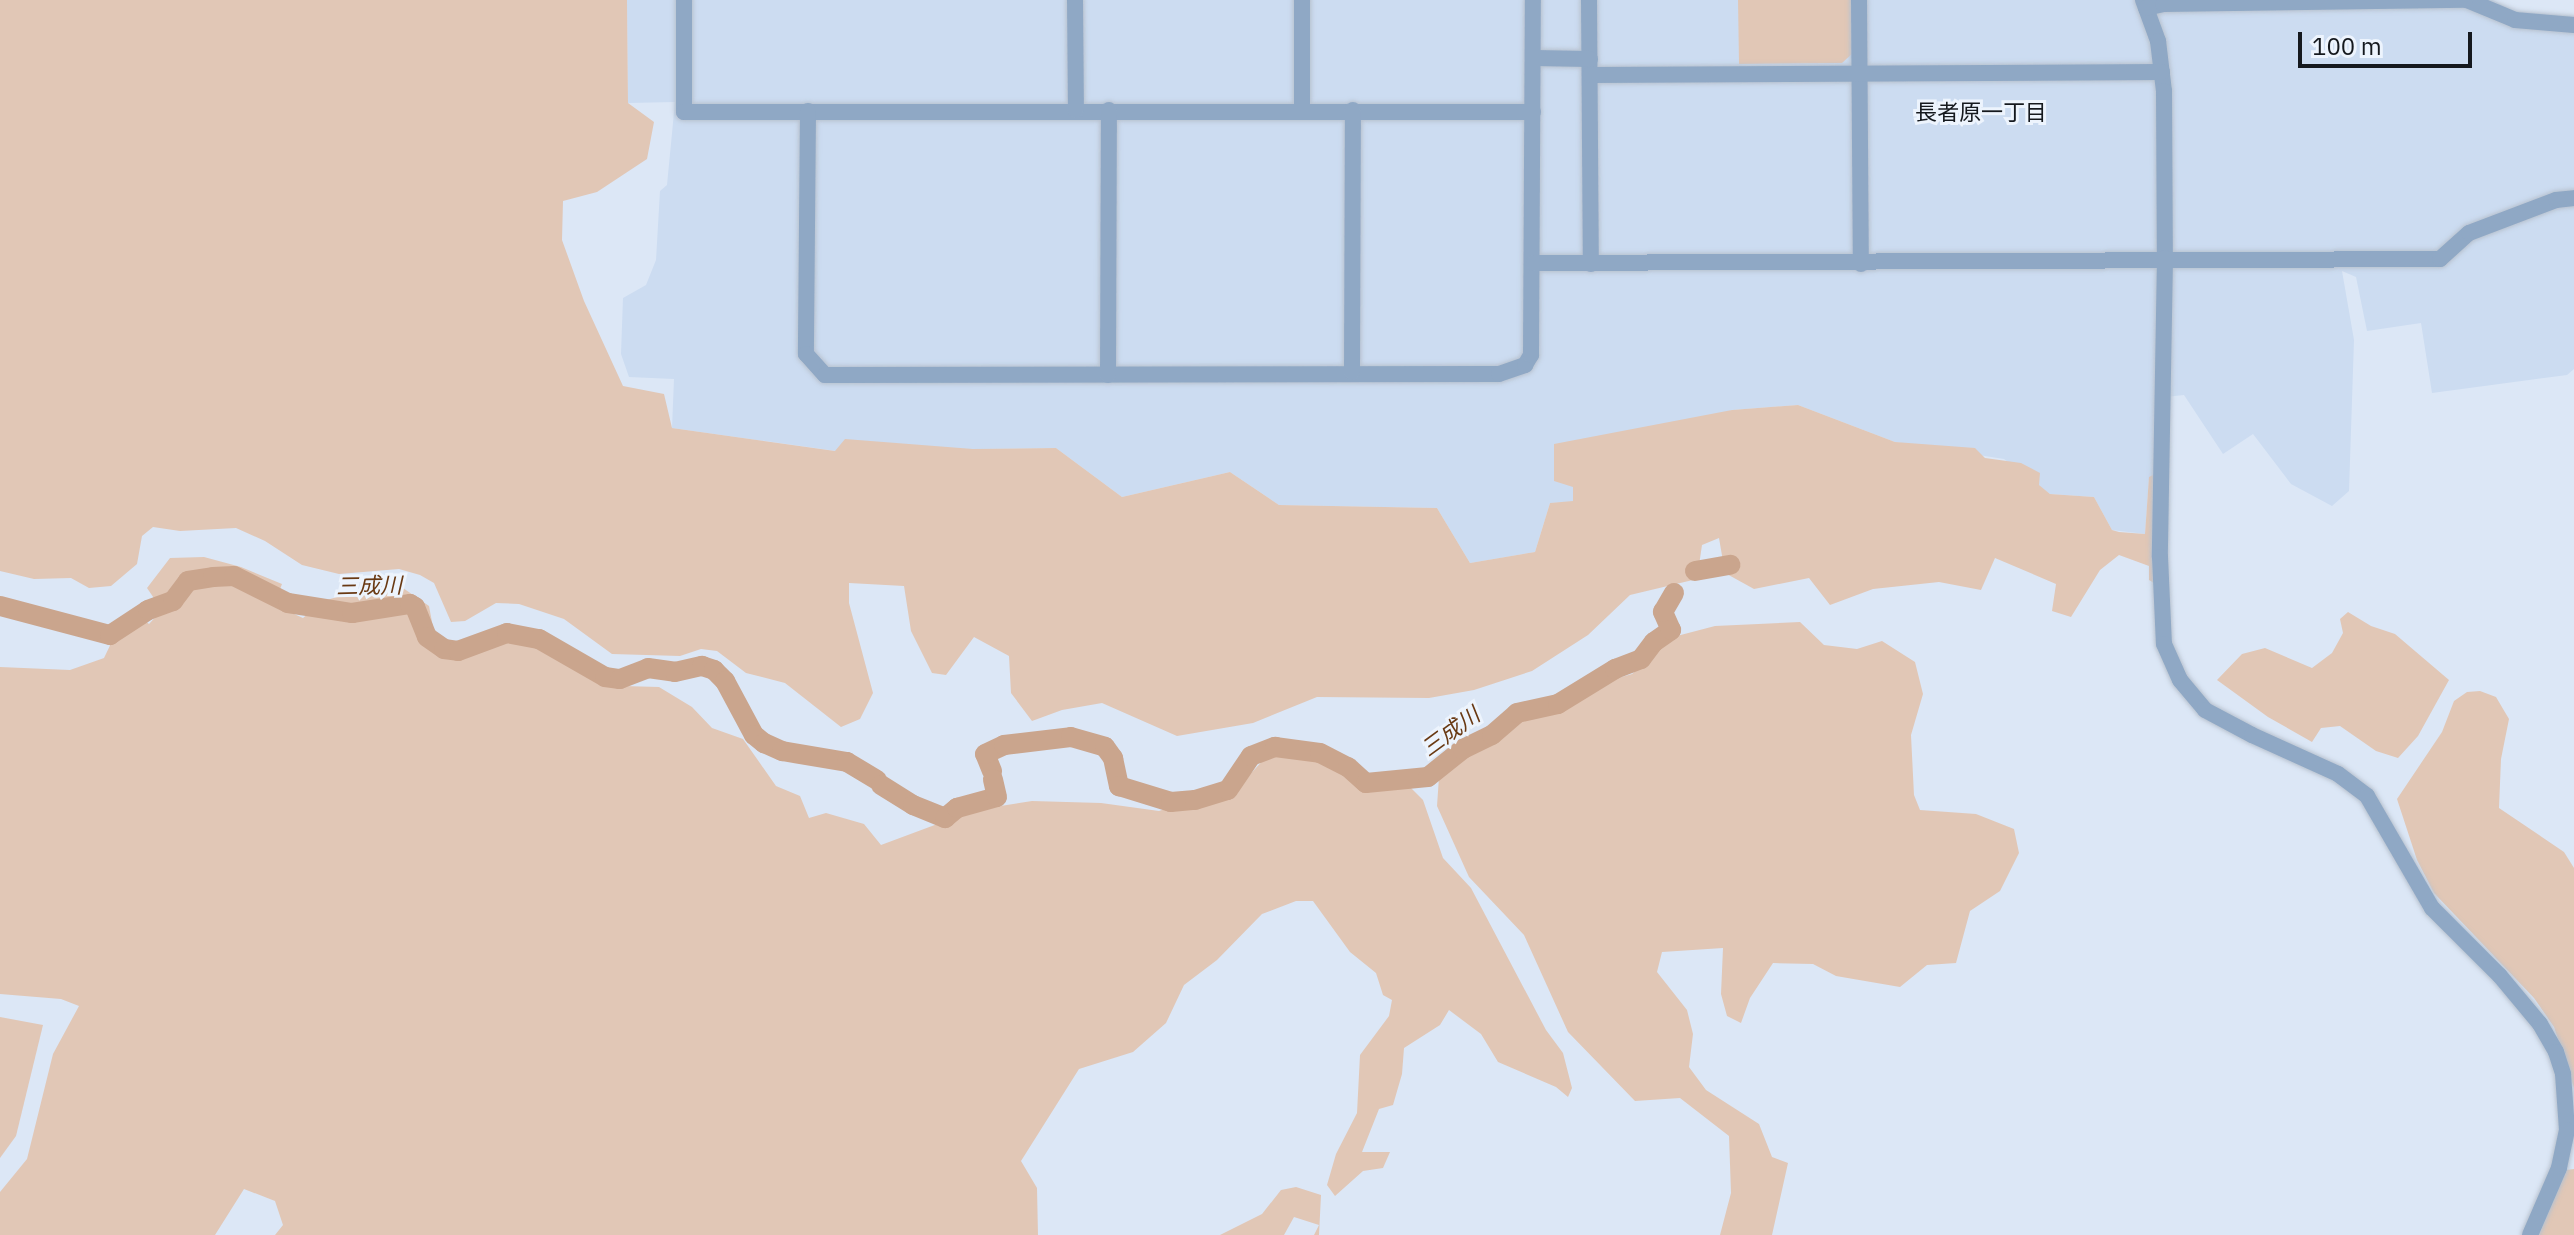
<!DOCTYPE html>
<html>
<head>
<meta charset="utf-8">
<style>
  body { margin:0 }
  #map { position:relative; width:2574px; height:1235px; overflow:hidden; background:#dce7f6; font-family:"IBM Plex Sans","Noto Sans JP",sans-serif }
  div>[style] { position:absolute }
  [style*='--x'] { left:calc(var(--x)*1px); top:calc(var(--y)*1px); width:calc(var(--w)*1px); rotate:calc(var(--a)*1deg) }
  .built>* { inset:0; background:#ccdcf1 }
  .green>* { inset:0; background:#e1c7b6 }
  .river>* { height:20px; margin:-10px; padding:0 10px; transform-origin:10px; border-radius:10px; background:#caa58d }
  .roads { filter:drop-shadow(0 0 2px #b8c2cf) drop-shadow(0 0 2px #b8c2cf) }
  .tertiary>* { height:16px; margin:-8px; padding:0 8px; transform-origin:8px; border-radius:8px; background:#8fa8c5 }
  span { translate:-50% -50%; white-space:nowrap; text-align:center; line-height:1.15; -webkit-text-stroke:6px #edf4fd; paint-order:stroke }
  .neighbourhood-label { font-size:22px; color:#15191e }
  .water-label { font-size:22px; color:#693913; font-style:italic }
  .scale { position:absolute; left:2298px; top:32px; width:174px; height:36px; box-sizing:border-box; border:4px solid #15191e; border-top:0; padding-left:10px; font-size:24px; line-height:28px; white-space:nowrap; color:#15191e; -webkit-text-stroke:6px #edf4fd; paint-order:stroke }
</style>
</head>
<body>
<div id="map">
  <div class="built">
    <div style="clip-path:polygon(627px 0,2493px 0,2513px 11px,2574px 16px,2574px 369px,2567px 375px,2432px 393px,2421px 323px,2367px 331px,2356px 277px,2342px 271px,2354px 340px,2349px 491px,2332px 506px,2291px 484px,2253px 434px,2223px 454px,2184px 395px,2155px 398px,2155px 474px,2149px 478px,2145px 534px,2112px 530px,2094px 497px,2050px 494px,2004px 459px,1895px 442px,1798px 405px,1732px 410px,1573px 487px,1573px 502px,1550px 503px,1535px 552px,1470px 563px,1437px 508px,1279px 505px,1230px 472px,1122px 497px,1056px 448px,836px 451px,672px 428px,674px 379px,629px 377px,621px 354px,623px 298px,646px 285px,656px 260px,660px 191px,667px 185px,675px 102px,628px 103px)"></div>
  </div>
  <div class="green">
    <div style="clip-path:polygon(0 0,627px 0,628px 103px,654px 122px,647px 159px,597px 192px,563px 201px,562px 240px,584px 301px,623px 386px,664px 394px,672px 428px,835px 451px,845px 439px,973px 449px,1056px 448px,1122px 497px,1230px 472px,1279px 505px,1437px 508px,1470px 563px,1535px 552px,1550px 503px,1573px 501px,1573px 487px,1554px 481px,1554px 444px,1732px 410px,1798px 405px,1895px 442px,1975px 448px,1985px 458px,2021px 463px,2040px 473px,2039px 485px,2050px 494px,2094px 497px,2112px 530px,2119px 532px,2145px 534px,2149px 477px,2155px 474px,2154px 583px,2149px 580px,2149px 566px,2119px 555px,2100px 570px,2071px 617px,2052px 611px,2056px 584px,1995px 558px,1981px 590px,1939px 582px,1873px 589px,1830px 605px,1809px 578px,1754px 589px,1725px 573px,1719px 538px,1702px 545px,1697px 579px,1630px 595px,1588px 635px,1532px 671px,1474px 690px,1429px 698px,1317px 697px,1253px 723px,1177px 736px,1102px 703px,1062px 710px,1032px 721px,1011px 693px,1009px 656px,974px 637px,946px 675px,932px 673px,911px 631px,904px 586px,849px 583px,849px 603px,873px 693px,860px 719px,841px 727px,785px 683px,746px 673px,717px 651px,701px 649px,680px 656px,612px 654px,564px 619px,519px 604px,496px 603px,465px 621px,451px 622px,434px 583px,420px 575px,399px 569px,339px 574px,302px 565px,265px 541px,236px 528px,180px 531px,153px 527px,142px 536px,137px 564px,111px 586px,89px 588px,71px 578px,34px 579px,0 571px)"></div>
    <div style="clip-path:polygon(1738px 0,1852px 0,1853px 53px,1842px 63px,1739px 64px)"></div>
    <div style="clip-path:polygon(204px 557px,241px 567px,282px 584px,274px 605px,303px 618px,323px 601px,376px 586px,403px 588px,429px 606px,436px 643px,453px 649px,508px 624px,531px 630px,567px 646px,604px 678px,623px 686px,659px 687px,692px 707px,712px 728px,743px 739px,776px 786px,800px 796px,809px 818px,826px 813px,864px 824px,881px 845px,975px 810px,1032px 801px,1101px 803px,1159px 811px,1243px 782px,1267px 756px,1319px 757px,1367px 783px,1405px 782px,1423px 800px,1443px 858px,1471px 888px,1546px 1030px,1563px 1053px,1572px 1088px,1568px 1097px,1556px 1087px,1498px 1062px,1481px 1034px,1449px 1010px,1440px 1025px,1404px 1048px,1402px 1074px,1393px 1105px,1379px 1109px,1362px 1152px,1390px 1152px,1383px 1168px,1363px 1171px,1335px 1196px,1327px 1185px,1336px 1154px,1357px 1113px,1360px 1055px,1389px 1016px,1392px 1000px,1383px 995px,1376px 973px,1350px 952px,1313px 901px,1296px 901px,1262px 914px,1217px 960px,1184px 985px,1166px 1023px,1133px 1052px,1079px 1069px,1021px 1161px,1037px 1188px,1038px 1235px,275px 1235px,283px 1225px,275px 1201px,244px 1189px,215px 1235px,0 1235px,0 1192px,27px 1159px,53px 1054px,79px 1006px,61px 999px,0 994px,0 667px,70px 670px,104px 658px,117px 631px,138px 614px,149px 624px,162px 610px,147px 588px,170px 558px)"></div>
    <div style="clip-path:polygon(2348px 612px,2371px 626px,2395px 634px,2449px 680px,2418px 736px,2398px 758px,2376px 751px,2340px 726px,2321px 728px,2312px 742px,2268px 717px,2217px 680px,2242px 654px,2265px 648px,2312px 668px,2332px 653px,2343px 633px,2340px 619px)"></div>
    <div style="clip-path:polygon(1800px 622px,1824px 645px,1857px 649px,1882px 641px,1915px 662px,1923px 694px,1911px 735px,1914px 795px,1920px 810px,1976px 814px,2014px 829px,2019px 853px,2000px 891px,1970px 911px,1956px 963px,1927px 965px,1900px 987px,1836px 976px,1813px 964px,1773px 963px,1750px 998px,1741px 1023px,1727px 1016px,1721px 994px,1723px 948px,1662px 952px,1657px 972px,1687px 1010px,1693px 1034px,1689px 1067px,1706px 1090px,1759px 1124px,1772px 1157px,1788px 1163px,1772px 1235px,1720px 1235px,1731px 1193px,1729px 1136px,1680px 1098px,1635px 1101px,1568px 1032px,1524px 935px,1469px 877px,1437px 806px,1439px 777px,1455px 754px,1522px 706px,1632px 674px,1673px 637px,1715px 626px)"></div>
    <div style="clip-path:polygon(2480px 691px,2496px 697px,2509px 719px,2501px 759px,2499px 808px,2564px 852px,2574px 868px,2574px 1088px,2554px 1027px,2534px 998px,2434px 893px,2417px 860px,2397px 799px,2442px 732px,2454px 701px,2467px 692px)"></div>
    <div style="clip-path:polygon(0 1017px,43px 1025px,16px 1136px,0 1158px)"></div>
    <div style="clip-path:polygon(2574px 1169px,2574px 1235px,2539px 1235px,2566px 1170px)"></div>
    <div style="clip-path:polygon(1296px 1187px,1321px 1195px,1319px 1235px,1314px 1235px,1319px 1225px,1294px 1217px,1284px 1235px,1220px 1235px,1262px 1214px,1281px 1190px)"></div>
  </div>
  <div class="river">
    <div style="--x:1695;--y:571;--w:36;--a:-10"></div>
    <div style="--x:0;--y:606;--w:114;--a:14.8"></div>
    <div style="--x:110;--y:635;--w:45;--a:-33.3"></div>
    <div style="--x:148;--y:610;--w:27;--a:-20"></div>
    <div style="--x:173;--y:601;--w:25;--a:-53"></div>
    <div style="--x:188;--y:581;--w:25;--a:-9"></div>
    <div style="--x:213;--y:577;--w:21;--a:-3"></div>
    <div style="--x:234;--y:576;--w:60;--a:26.6"></div>
    <div style="--x:288;--y:603;--w:65;--a:8.9"></div>
    <div style="--x:352;--y:613;--w:59;--a:-8.8"></div>
    <div style="--x:410;--y:604;--w:6;--a:31"></div>
    <div style="--x:415;--y:607;--w:32;--a:68"></div>
    <div style="--x:427;--y:637;--w:21;--a:35"></div>
    <div style="--x:444;--y:649;--w:14;--a:8"></div>
    <div style="--x:458;--y:651;--w:52;--a:-20.2"></div>
    <div style="--x:507;--y:633;--w:33;--a:11"></div>
    <div style="--x:539;--y:639;--w:76;--a:29.9"></div>
    <div style="--x:605;--y:677;--w:15;--a:8"></div>
    <div style="--x:620;--y:679;--w:30;--a:-21"></div>
    <div style="--x:648;--y:668;--w:27;--a:8"></div>
    <div style="--x:675;--y:672;--w:28;--a:-13"></div>
    <div style="--x:702;--y:666;--w:13;--a:18"></div>
    <div style="--x:714;--y:670;--w:16;--a:45"></div>
    <div style="--x:725;--y:681;--w:61;--a:61.8"></div>
    <div style="--x:754;--y:735;--w:13;--a:39"></div>
    <div style="--x:764;--y:743;--w:20;--a:24"></div>
    <div style="--x:782;--y:751;--w:66;--a:9.6"></div>
    <div style="--x:847;--y:762;--w:35;--a:31"></div>
    <div style="--x:992;--y:771;--w:18;--a:-112"></div>
    <div style="--x:985;--y:754;--w:21;--a:-25"></div>
    <div style="--x:1004;--y:745;--w:67;--a:-6.8"></div>
    <div style="--x:1071;--y:737;--w:35;--a:16"></div>
    <div style="--x:1105;--y:747;--w:14;--a:54"></div>
    <div style="--x:1113;--y:758;--w:29;--a:78"></div>
    <div style="--x:1119;--y:786;--w:54;--a:17.1"></div>
    <div style="--x:1171;--y:802;--w:24;--a:-5"></div>
    <div style="--x:1195;--y:800;--w:34;--a:-17"></div>
    <div style="--x:1228;--y:790;--w:41;--a:-55.9"></div>
    <div style="--x:1251;--y:756;--w:26;--a:-21"></div>
    <div style="--x:1275;--y:747;--w:45;--a:7.6"></div>
    <div style="--x:1320;--y:753;--w:31;--a:27"></div>
    <div style="--x:1348;--y:767;--w:24;--a:42"></div>
    <div style="--x:1366;--y:783;--w:62;--a:-5.5"></div>
    <div style="--x:1428;--y:777;--w:45;--a:-38.7"></div>
    <div style="--x:1463;--y:749;--w:32;--a:-26"></div>
    <div style="--x:1492;--y:735;--w:33;--a:-41"></div>
    <div style="--x:1517;--y:713;--w:42;--a:-12.4"></div>
    <div style="--x:1558;--y:704;--w:67;--a:-31.6"></div>
    <div style="--x:1615;--y:669;--w:28;--a:-21"></div>
    <div style="--x:1641;--y:659;--w:21;--a:-53"></div>
    <div style="--x:1654;--y:642;--w:21;--a:-35"></div>
    <div style="--x:1671;--y:630;--w:20;--a:-114"></div>
    <div style="--x:1663;--y:612;--w:22;--a:-60"></div>
    <div style="--x:881;--y:785;--w:38;--a:32"></div>
    <div style="--x:913;--y:805;--w:35;--a:22"></div>
    <div style="--x:945;--y:818;--w:16;--a:-40"></div>
    <div style="--x:957;--y:808;--w:41;--a:-15.4"></div>
    <div style="--x:997;--y:797;--w:18;--a:-103"></div>
  </div>
  <div class="roads">
    <div class="tertiary">
      <div style="--x:684;--y:0;--w:112;--a:90"></div>
      <div style="--x:684;--y:112;--w:849;--a:0"></div>
      <div style="--x:1075;--y:0;--w:110;--a:89.5"></div>
      <div style="--x:1302;--y:0;--w:109;--a:90"></div>
      <div style="--x:1589;--y:0;--w:264;--a:89.6"></div>
      <div style="--x:1859;--y:0;--w:264;--a:89.6"></div>
      <div style="--x:2143;--y:0;--w:44;--a:69.9"></div>
      <div style="--x:2158;--y:41;--w:50;--a:83.2"></div>
      <div style="--x:2164;--y:91;--w:167;--a:89.7"></div>
      <div style="--x:2165;--y:258;--w:299;--a:91"></div>
      <div style="--x:2160;--y:557;--w:87;--a:87.4"></div>
      <div style="--x:2164;--y:644;--w:39;--a:66"></div>
      <div style="--x:2180;--y:680;--w:39;--a:50"></div>
      <div style="--x:2205;--y:710;--w:53;--a:28"></div>
      <div style="--x:2252;--y:735;--w:94;--a:24.4"></div>
      <div style="--x:2338;--y:774;--w:36;--a:37"></div>
      <div style="--x:2367;--y:796;--w:129;--a:59.9"></div>
      <div style="--x:2432;--y:908;--w:96;--a:45"></div>
      <div style="--x:2500;--y:976;--w:62;--a:50.2"></div>
      <div style="--x:2540;--y:1024;--w:32;--a:60"></div>
      <div style="--x:2556;--y:1052;--w:23;--a:72"></div>
      <div style="--x:2563;--y:1074;--w:56;--a:85.9"></div>
      <div style="--x:2567;--y:1130;--w:39;--a:102"></div>
      <div style="--x:2559;--y:1168;--w:73;--a:113.4"></div>
      <div style="--x:2467;--y:0;--w:52;--a:22.6"></div>
      <div style="--x:2515;--y:20;--w:59;--a:4.8"></div>
      <div style="--x:2146;--y:8;--w:17;--a:-13"></div>
      <div style="--x:2163;--y:4;--w:302;--a:-0.8"></div>
      <div style="--x:1533;--y:58;--w:57;--a:1"></div>
      <div style="--x:1590;--y:75;--w:572;--a:-0.3"></div>
      <div style="--x:808;--y:111;--w:243;--a:90.5"></div>
      <div style="--x:806;--y:354;--w:28;--a:48"></div>
      <div style="--x:825;--y:375;--w:674;--a:-0.09"></div>
      <div style="--x:1499;--y:374;--w:28;--a:-19"></div>
      <div style="--x:1525;--y:365;--w:12;--a:-59"></div>
      <div style="--x:1531;--y:355;--w:355;--a:-89.7"></div>
      <div style="--x:1534;--y:263;--w:906;--a:-0.25"></div>
      <div style="--x:2440;--y:259;--w:39;--a:-42"></div>
      <div style="--x:2469;--y:233;--w:93;--a:-20.8"></div>
      <div style="--x:2556;--y:200;--w:18;--a:-6"></div>
      <div style="--x:1352;--y:372;--w:262;--a:-89.8"></div>
      <div style="--x:1108;--y:375;--w:265;--a:-89.8"></div>
    </div>
  </div>
  <div class="neighbourhood-label">
    <span style="left:1981px;top:112px">長者原一丁目</span>
  </div>
  <div class="water-label">
    <span style="left:369px;top:585px;rotate:-1deg">三成川</span>
    <span style="left:1450px;top:731px;rotate:-36deg">三成川</span>
  </div>
  <div class="scale">100 m</div>
</div>
</body>
</html>
